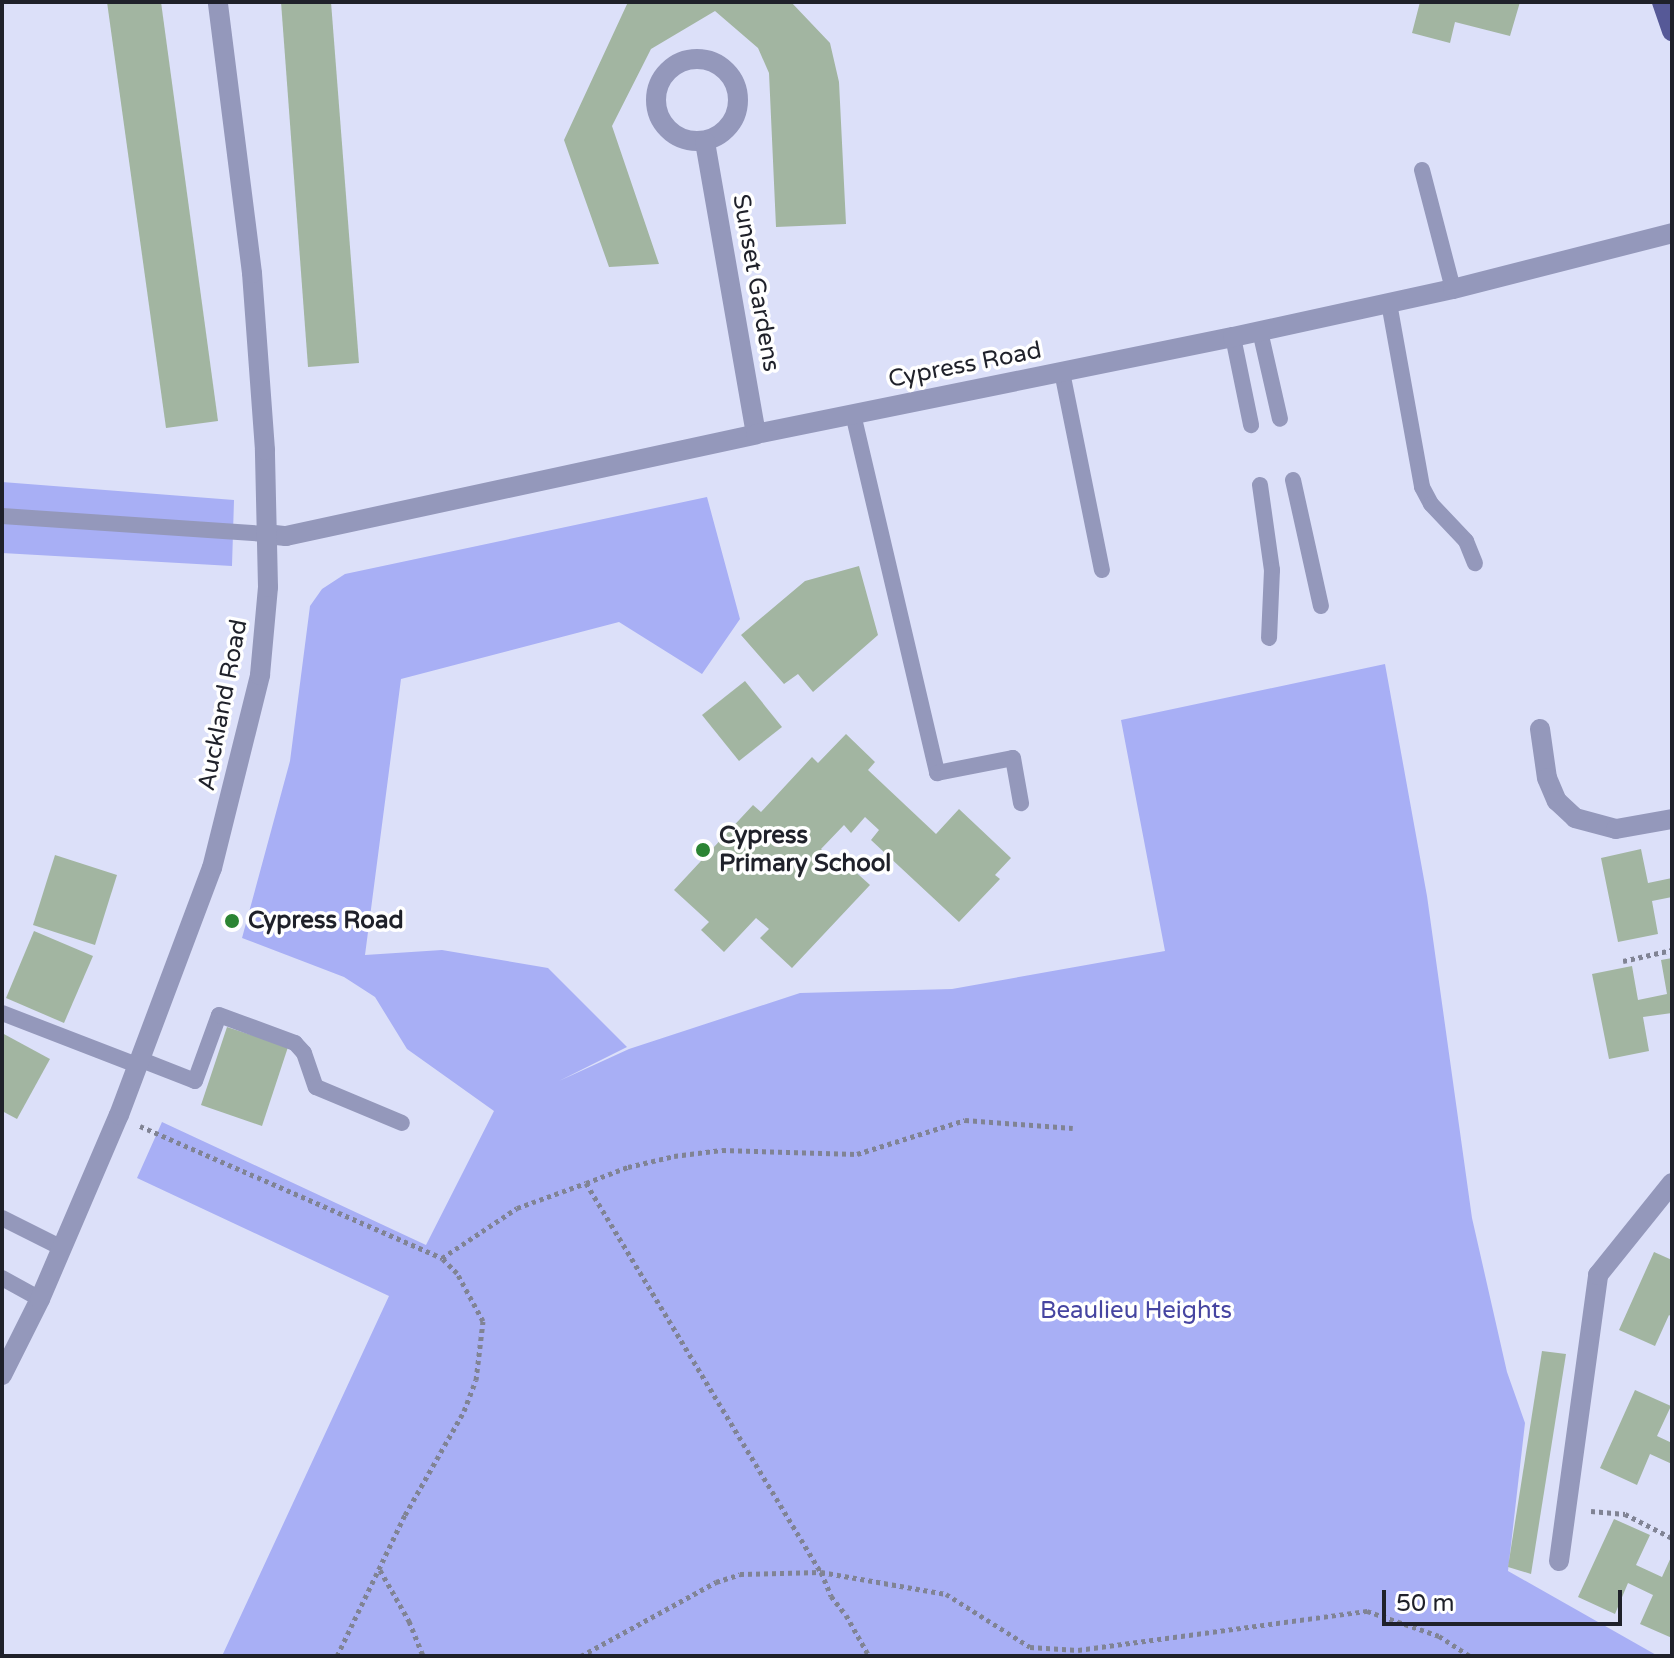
<!DOCTYPE html>
<html>
<head>
<meta charset="utf-8">
<style>
	body { margin:0 }
	#map { position:relative; width:1674px; height:1658px; overflow:hidden; background:#dce0f9; font-family:"Varela Round",sans-serif }
	div>[style] { position:absolute }
	.green>* { inset:0; background:#a8aff5 }
	.building>* { inset:0; background:#a2b5a1 }
	.path>* { height:5px; margin-top:-2.5px; transform-origin:0; background:repeating-linear-gradient(90deg,#808394 0 4px,transparent 0 8px) }
	.service>* { height:16px; margin:-8px; padding:0 8px; transform-origin:8px; border-radius:8px; background:#9498bb }
	.minor>* { height:20px; margin:-10px; padding:0 10px; transform-origin:10px; border-radius:10px; background:#9498bb }
	.minor>.ring { margin:-10px; padding:0; box-sizing:content-box; background:none; border:20px solid #9498bb; border-radius:50% }
	.primary>* { height:20px; margin:-10px; padding:0 10px; transform-origin:10px; border-radius:10px; background:#565997 }
	.dots>* { width:22px; height:22px; translate:-50% -50%; box-sizing:border-box; border:4px solid #fff; border-radius:50% }
	span { translate:-50% -50%; white-space:nowrap; text-align:center; line-height:1.15; -webkit-text-stroke:7px #fff; paint-order:stroke }
	.street-label { font-size:24px; color:#1f212a }
	.poi-label { font-size:24px; color:#1f212a; font-weight:700 }
	.left { translate:0 -50%; text-align:left }
	.park-label { font-size:24px; color:#4645a1 }
	.frame { position:absolute; inset:0; border:4px solid #1f212a; pointer-events:none }
	.scale { position:absolute; left:1382px; top:1590px; width:240px; height:36px; box-sizing:border-box; border:4px solid #1f212a; border-top:0; padding-left:10px; font-size:24px; line-height:28px; white-space:nowrap; color:#1f212a; -webkit-text-stroke:6px #fff; paint-order:stroke }
</style>
</head>
<body>
<div id="map">
	<div class="green">
		<i style="clip-path:polygon(2px 482px,234px 500px,232px 566px,2px 553px)"></i>
		<i style="clip-path:polygon(707px 497px,740px 619px,702px 674px,619px 622px,401px 679px,365px 955px,442px 950px,548px 968px,627px 1047px,559px 1081px,629px 1049px,800px 993px,952px 989px,1165px 951px,1121px 720px,1385px 664px,1427px 896px,1472px 1218px,1507px 1372px,1525px 1423px,1508px 1571px,1658px 1656px,222px 1656px,389px 1296px,137px 1178px,162px 1122px,426px 1245px,494px 1111px,407px 1049px,375px 997px,344px 977px,242px 938px,290px 761px,310px 606px,322px 589px,345px 574px)"></i>
	</div>
	<div class="building">
		<i style="clip-path:polygon(107px 2px,161px 2px,218px 421px,166px 428px)"></i>
		<i style="clip-path:polygon(281px 2px,331px 2px,359px 363px,308px 367px)"></i>
		<i style="clip-path:polygon(628px 2px,791px 2px,830px 43px,839px 82px,846px 224px,776px 227px,769px 73px,758px 48px,715px 11px,651px 49px,612px 126px,659px 264px,609px 267px,564px 140px)"></i>
		<i style="clip-path:polygon(1420px 2px,1520px 2px,1510px 36px,1455px 22px,1450px 43px,1412px 33px)"></i>
		<i style="clip-path:polygon(859px 566px,878px 635px,813px 692px,798px 674px,784px 684px,741px 635px,805px 581px)"></i>
		<i style="clip-path:polygon(745px 681px,782px 727px,739px 761px,702px 715px)"></i>
		<i style="clip-path:polygon(846px 734px,875px 762px,868px 770px,936px 834px,959px 809px,1011px 858px,995px 875px,1000px 879px,959px 922px,871px 840px,879px 830px,865px 817px,851px 833px,844px 825px,821px 849px,833px 861px,838px 856px,870px 885px,792px 968px,760px 938px,769px 929px,756px 918px,724px 952px,701px 930px,709px 922px,674px 890px,753px 805px,761px 812px,812px 757px,818px 763px)"></i>
		<i style="clip-path:polygon(1641px 849px,1648px 883px,1672px 878px,1672px 897px,1652px 901px,1658px 934px,1618px 942px,1601px 858px)"></i>
		<i style="clip-path:polygon(55px 855px,117px 875px,95px 945px,33px 925px)"></i>
		<i style="clip-path:polygon(34px 931px,93px 956px,64px 1023px,6px 998px)"></i>
		<i style="clip-path:polygon(1672px 958px,1672px 1013px,1643px 1017px,1649px 1051px,1609px 1059px,1592px 974px,1632px 966px,1638px 1000px,1667px 994px,1661px 960px)"></i>
		<i style="clip-path:polygon(227px 1027px,288px 1047px,262px 1126px,201px 1105px)"></i>
		<i style="clip-path:polygon(2px 1033px,50px 1059px,17px 1119px,2px 1111px)"></i>
		<i style="clip-path:polygon(1654px 1252px,1672px 1260px,1672px 1317px,1669px 1315px,1655px 1346px,1619px 1330px)"></i>
		<i style="clip-path:polygon(1542px 1351px,1566px 1354px,1531px 1574px,1508px 1567px)"></i>
		<i style="clip-path:polygon(1635px 1390px,1671px 1406px,1657px 1436px,1672px 1443px,1672px 1464px,1650px 1454px,1637px 1485px,1600px 1468px)"></i>
		<i style="clip-path:polygon(1614px 1519px,1650px 1535px,1636px 1565px,1662px 1577px,1672px 1555px,1672px 1638px,1640px 1624px,1653px 1595px,1628px 1583px,1615px 1614px,1578px 1597px)"></i>
	</div>
	<div class="path">
		<i style="left:1623px;top:961px;width:50px;rotate:-12.7deg"></i>
		<i style="left:140px;top:1126px;width:330px;rotate:23.6deg"></i>
		<i style="left:442px;top:1258px;width:90px;rotate:-33.7deg"></i>
		<i style="left:517px;top:1208px;width:73px;rotate:-19.9deg"></i>
		<i style="left:586px;top:1183px;width:454px;rotate:58.9deg"></i>
		<i style="left:821px;top:1572px;width:127px;rotate:10deg"></i>
		<i style="left:946px;top:1594px;width:99px;rotate:32.2deg"></i>
		<i style="left:1030px;top:1647px;width:48px;rotate:3.6deg"></i>
		<i style="left:1078px;top:1650px;width:292px;rotate:-7.7deg"></i>
		<i style="left:1367px;top:1611px;width:76px;rotate:19.1deg"></i>
		<i style="left:1439px;top:1636px;width:37px;rotate:33deg"></i>
		<i style="left:586px;top:1183px;width:45px;rotate:-20.9deg"></i>
		<i style="left:628px;top:1167px;width:47px;rotate:-13.4deg"></i>
		<i style="left:674px;top:1156px;width:48px;rotate:-7.1deg"></i>
		<i style="left:722px;top:1150px;width:135px;rotate:1.7deg"></i>
		<i style="left:857px;top:1154px;width:113px;rotate:-17.5deg"></i>
		<i style="left:965px;top:1120px;width:108px;rotate:4.2deg"></i>
		<i style="left:1591px;top:1511px;width:34px;rotate:5deg"></i>
		<i style="left:1625px;top:1514px;width:53px;rotate:27.1deg"></i>
		<i style="left:380px;top:1570px;width:59px;rotate:60.4deg"></i>
		<i style="left:409px;top:1621px;width:38px;rotate:68deg"></i>
		<i style="left:337px;top:1656px;width:157px;rotate:-64.3deg"></i>
		<i style="left:405px;top:1515px;width:120px;rotate:-60.4deg"></i>
		<i style="left:464px;top:1411px;width:33px;rotate:-69deg"></i>
		<i style="left:476px;top:1380px;width:59px;rotate:-83.2deg"></i>
		<i style="left:483px;top:1321px;width:55px;rotate:-118.4deg"></i>
		<i style="left:457px;top:1273px;width:21px;rotate:-135deg"></i>
		<i style="left:581px;top:1656px;width:154px;rotate:-28.7deg"></i>
		<i style="left:716px;top:1582px;width:25px;rotate:-18deg"></i>
		<i style="left:740px;top:1574px;width:81px;rotate:-1.4deg"></i>
		<i style="left:821px;top:1572px;width:26px;rotate:67deg"></i>
		<i style="left:831px;top:1596px;width:24px;rotate:52deg"></i>
		<i style="left:846px;top:1615px;width:47px;rotate:60.7deg"></i>
	</div>
	<div class="service">
		<i style="left:1422px;top:170px;width:123px;rotate:75.4deg"></i>
		<i style="left:1389px;top:303px;width:187px;rotate:79.8deg"></i>
		<i style="left:1422px;top:487px;width:19px;rotate:62deg"></i>
		<i style="left:1431px;top:504px;width:51px;rotate:46.6deg"></i>
		<i style="left:1466px;top:541px;width:24px;rotate:68deg"></i>
		<i style="left:1260px;top:331px;width:90px;rotate:77.2deg"></i>
		<i style="left:1233px;top:337px;width:90px;rotate:78.4deg"></i>
		<i style="left:1062px;top:372px;width:202px;rotate:78.6deg"></i>
		<i style="left:853px;top:414px;width:369px;rotate:76.8deg"></i>
		<i style="left:937px;top:773px;width:77px;rotate:-11.2deg"></i>
		<i style="left:1013px;top:758px;width:46px;rotate:79.9deg"></i>
		<i style="left:1293px;top:480px;width:129px;rotate:77.5deg"></i>
		<i style="left:1260px;top:485px;width:86px;rotate:82deg"></i>
		<i style="left:1272px;top:570px;width:68px;rotate:92.5deg"></i>
		<i style="left:2px;top:516px;width:265px;rotate:3.9deg"></i>
		<i style="left:2px;top:1013px;width:145px;rotate:21.1deg"></i>
		<i style="left:139px;top:1059px;width:60px;rotate:21.4deg"></i>
		<i style="left:195px;top:1081px;width:70px;rotate:-70deg"></i>
		<i style="left:219px;top:1015px;width:81px;rotate:20.2deg"></i>
		<i style="left:295px;top:1043px;width:13px;rotate:48deg"></i>
		<i style="left:304px;top:1053px;width:36px;rotate:71deg"></i>
		<i style="left:316px;top:1087px;width:93px;rotate:22.7deg"></i>
		<i style="left:2px;top:1218px;width:67px;rotate:26.6deg"></i>
		<i style="left:2px;top:1278px;width:43px;rotate:28.9deg"></i>
	</div>
	<div class="minor">
		<i class="ring" style="left:656px;top:59px;width:62px;height:62px"></i>
		<i style="left:705px;top:142px;width:296px;rotate:80.1deg"></i>
		<i style="left:266px;top:534px;width:20px;rotate:6deg"></i>
		<i style="left:286px;top:536px;width:481px;rotate:-12.2deg"></i>
		<i style="left:756px;top:434px;width:487px;rotate:-11.5deg"></i>
		<i style="left:1233px;top:337px;width:225px;rotate:-12.3deg"></i>
		<i style="left:1453px;top:289px;width:226px;rotate:-14.3deg"></i>
		<i style="left:1540px;top:729px;width:49px;rotate:81.9deg"></i>
		<i style="left:1547px;top:778px;width:25px;rotate:67deg"></i>
		<i style="left:1557px;top:801px;width:25px;rotate:43deg"></i>
		<i style="left:1575px;top:818px;width:42px;rotate:15deg"></i>
		<i style="left:1616px;top:829px;width:57px;rotate:-10.1deg"></i>
		<i style="left:2px;top:1375px;width:85px;rotate:-63.4deg"></i>
		<i style="left:40px;top:1299px;width:200px;rotate:-66.8deg"></i>
		<i style="left:119px;top:1115px;width:264px;rotate:-69.4deg"></i>
		<i style="left:212px;top:868px;width:199px;rotate:-76deg"></i>
		<i style="left:260px;top:675px;width:88px;rotate:-84.8deg"></i>
		<i style="left:268px;top:587px;width:137px;rotate:-91.3deg"></i>
		<i style="left:265px;top:450px;width:177px;rotate:-94.2deg"></i>
		<i style="left:252px;top:273px;width:273px;rotate:-97.2deg"></i>
		<i style="left:1559px;top:1561px;width:289px;rotate:-82.2deg"></i>
		<i style="left:1598px;top:1275px;width:118px;rotate:-51.2deg"></i>
	</div>
	<div class="primary">
		<i style="left:1662px;top:2px;width:31px;rotate:71deg"></i>
	</div>
	<div class="dots">
		<i style="left:703px;top:850px;background:#2b8433"></i>
		<i style="left:232px;top:921px;background:#2b8433"></i>
	</div>
	<div class="street-label">
		<span style="left:756px;top:283px;rotate:80deg">Sunset Gardens</span>
		<span style="left:965px;top:365px;rotate:-11deg">Cypress Road</span>
		<span style="left:223px;top:705px;rotate:-79deg">Auckland Road</span>
	</div>
	<div class="poi-label">
		<span class="left" style="left:719px;top:850px">Cypress<br>Primary School</span>
		<span class="left" style="left:248px;top:921px">Cypress Road</span>
	</div>
	<div class="park-label">
		<span style="left:1136px;top:1311px">Beaulieu Heights</span>
	</div>
	<div class="frame"></div>
	<div class="scale">50 m</div>
</div>
</body>
</html>
